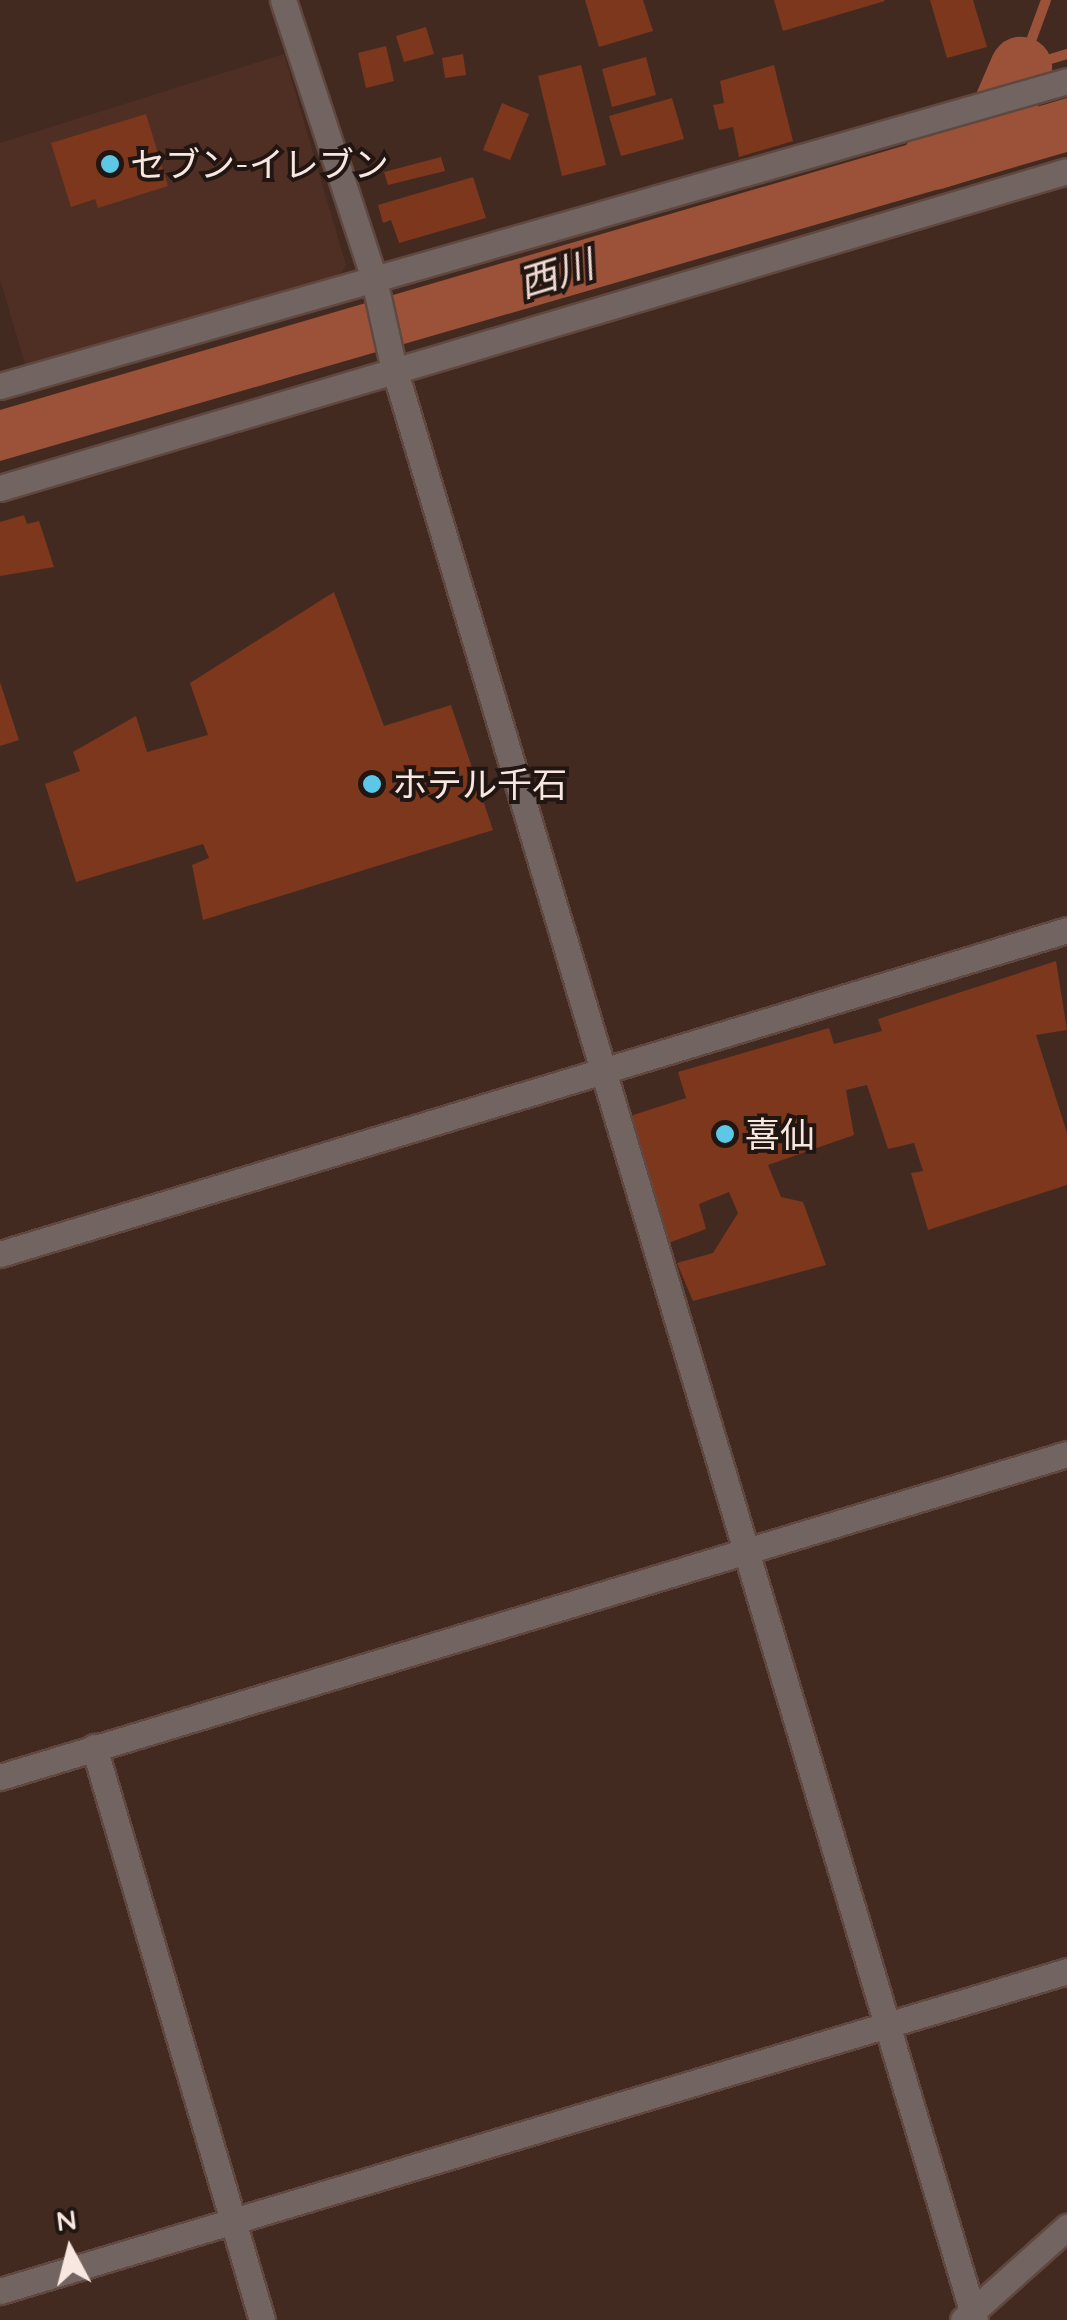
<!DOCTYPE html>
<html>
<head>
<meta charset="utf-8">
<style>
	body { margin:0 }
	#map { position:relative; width:1067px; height:2320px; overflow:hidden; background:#432a21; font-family:Quicksand,"Noto Sans JP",sans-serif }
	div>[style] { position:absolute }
	.built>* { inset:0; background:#4f2f23 }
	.water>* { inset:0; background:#9b5239 }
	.stream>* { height:10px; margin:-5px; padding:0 5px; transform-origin:5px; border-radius:5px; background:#9b5239 }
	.river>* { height:62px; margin:-31px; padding:0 31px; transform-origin:31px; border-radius:31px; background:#9b5239 }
	.building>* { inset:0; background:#7c371d }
	.roads { filter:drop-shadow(2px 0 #604840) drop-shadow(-2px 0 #604840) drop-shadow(0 2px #604840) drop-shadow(0 -2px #604840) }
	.minor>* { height:25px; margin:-12.5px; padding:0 12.5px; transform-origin:12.5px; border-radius:12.5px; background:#726460 }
	.dots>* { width:28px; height:28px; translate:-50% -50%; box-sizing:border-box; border:5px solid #221612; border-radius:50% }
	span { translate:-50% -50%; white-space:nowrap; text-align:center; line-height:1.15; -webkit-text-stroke:8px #221612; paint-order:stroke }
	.poi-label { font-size:35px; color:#f8e7e1 }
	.left { translate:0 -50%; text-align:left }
	.water-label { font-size:38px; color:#f0d9d2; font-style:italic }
	.north { position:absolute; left:20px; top:2200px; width:100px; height:100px; -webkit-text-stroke:8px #221612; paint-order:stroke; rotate:353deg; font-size:28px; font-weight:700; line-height:40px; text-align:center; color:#f8e7e1 }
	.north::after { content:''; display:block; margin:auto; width:35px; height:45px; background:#f8e7e1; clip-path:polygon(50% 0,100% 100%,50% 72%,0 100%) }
</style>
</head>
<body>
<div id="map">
	<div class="built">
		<i style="clip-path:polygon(284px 54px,346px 265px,338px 279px,27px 371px,0 279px,0 143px)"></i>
	</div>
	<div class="water">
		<i style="clip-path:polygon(1067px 98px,1067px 152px,0 461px,0 410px)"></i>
	</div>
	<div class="stream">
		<i style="left:1021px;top:68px;width:72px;rotate:-69.8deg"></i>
		<i style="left:1021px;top:68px;width:48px;rotate:-16.9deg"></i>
	</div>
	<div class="river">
		<i style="left:934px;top:159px;width:58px;rotate:-17.2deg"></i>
		<i style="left:989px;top:142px;width:81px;rotate:-66.6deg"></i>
	</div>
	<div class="building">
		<i style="clip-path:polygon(585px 0,643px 0,653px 31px,599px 47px)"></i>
		<i style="clip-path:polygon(774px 0,884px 0,885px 1px,783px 31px)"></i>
		<i style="clip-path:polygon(930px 0,973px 0,987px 47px,947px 58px)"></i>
		<i style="clip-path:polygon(426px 27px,434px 54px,404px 62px,396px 36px)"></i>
		<i style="clip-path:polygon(386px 46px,394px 81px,366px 88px,358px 53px)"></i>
		<i style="clip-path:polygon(463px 54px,466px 75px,445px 78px,442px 58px)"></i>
		<i style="clip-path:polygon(646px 57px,656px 95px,612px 107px,602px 69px)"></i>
		<i style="clip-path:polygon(581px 65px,606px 165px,562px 176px,538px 76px)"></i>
		<i style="clip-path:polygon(774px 65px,793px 141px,739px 157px,733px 127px,719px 130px,713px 105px,724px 103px,720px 81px)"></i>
		<i style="clip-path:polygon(672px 98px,684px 139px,621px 156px,609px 116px)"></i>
		<i style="clip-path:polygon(502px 103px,529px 114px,510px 160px,483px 150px)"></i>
		<i style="clip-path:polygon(146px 114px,168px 186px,98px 208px,95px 199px,71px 207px,51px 143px)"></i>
		<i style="clip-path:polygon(441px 157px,445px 171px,388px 185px,384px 172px)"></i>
		<i style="clip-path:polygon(473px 177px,486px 218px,399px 243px,391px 220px,383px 223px,378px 205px)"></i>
		<i style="clip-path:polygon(24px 515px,27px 524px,39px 521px,54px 567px,0 576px,0 522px)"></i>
		<i style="clip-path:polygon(334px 592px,384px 726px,451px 705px,493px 830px,203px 920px,192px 865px,209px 858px,203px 844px,76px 882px,45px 784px,80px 771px,73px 752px,136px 716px,147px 752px,208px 735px,190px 683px)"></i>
		<i style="clip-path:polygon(0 682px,19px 740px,0 746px)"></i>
		<i style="clip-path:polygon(1056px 961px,1067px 1030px,1036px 1035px,1067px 1133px,1067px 1185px,928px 1230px,911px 1173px,923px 1171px,914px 1143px,888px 1149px,867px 1085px,846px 1090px,854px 1135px,768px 1165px,781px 1197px,803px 1202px,826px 1265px,693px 1301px,677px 1263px,713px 1253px,738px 1213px,729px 1192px,699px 1204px,706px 1229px,666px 1244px,627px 1117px,686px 1098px,678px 1072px,829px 1028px,834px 1044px,882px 1031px,878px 1019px)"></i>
	</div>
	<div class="roads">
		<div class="minor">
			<i style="left:283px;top:0;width:289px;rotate:71.9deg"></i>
			<i style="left:373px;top:275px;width:88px;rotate:77.5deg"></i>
			<i style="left:392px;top:361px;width:2044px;rotate:73.43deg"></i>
			<i style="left:0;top:386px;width:1110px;rotate:-15.95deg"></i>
			<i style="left:0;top:488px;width:1113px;rotate:-16.55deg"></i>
			<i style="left:0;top:1254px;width:1115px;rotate:-16.89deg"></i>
			<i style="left:94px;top:1747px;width:597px;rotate:73.66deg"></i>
			<i style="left:0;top:1777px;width:1115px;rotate:-16.84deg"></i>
			<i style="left:0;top:2291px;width:1114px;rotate:-16.69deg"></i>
			<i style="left:963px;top:2320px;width:140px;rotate:-41.8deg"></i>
		</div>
	</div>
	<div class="dots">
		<i style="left:110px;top:164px;background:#5cc7e7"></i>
		<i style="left:372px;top:784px;background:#5cc7e7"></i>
		<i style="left:725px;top:1134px;background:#5cc7e7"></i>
	</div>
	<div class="poi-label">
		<span class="left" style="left:130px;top:164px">セブン-イレブン</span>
		<span class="left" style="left:392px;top:784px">ホテル千石</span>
		<span class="left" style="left:745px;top:1134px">喜仙</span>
	</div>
	<div class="water-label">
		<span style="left:556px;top:274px;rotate:-17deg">西川</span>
	</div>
	<div class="north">N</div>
</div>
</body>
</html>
